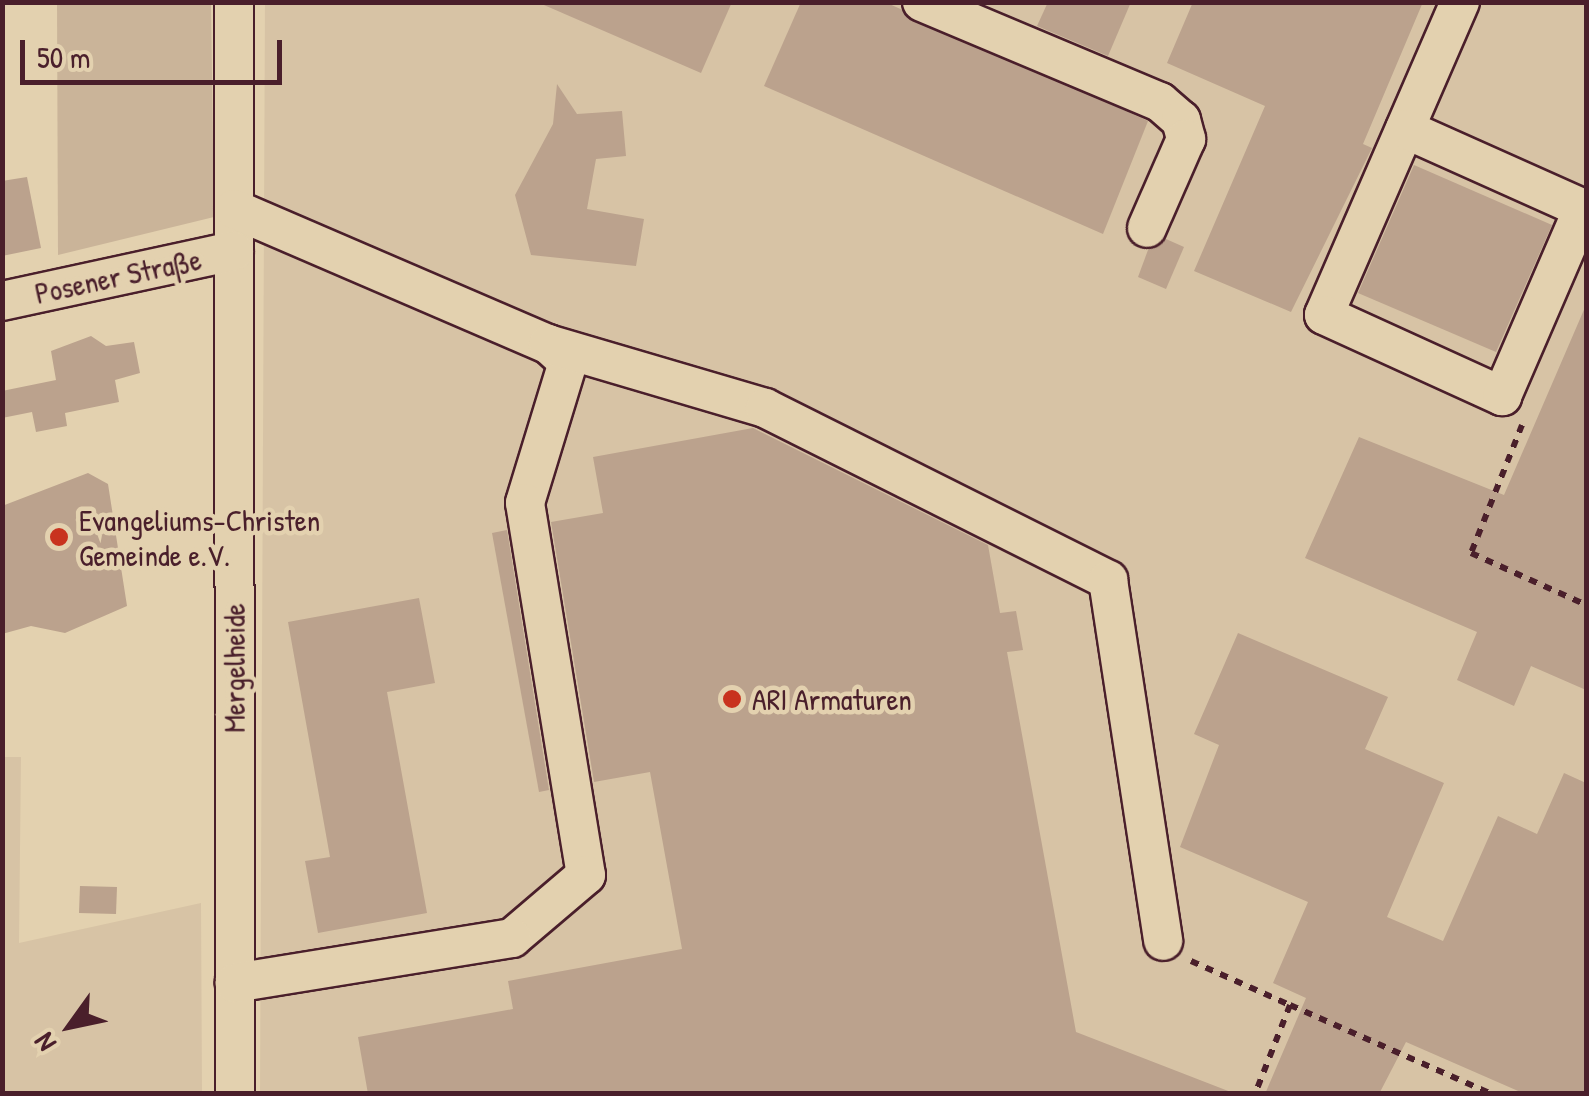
<!DOCTYPE html>
<html>
<head>
<meta charset="utf-8">
<style>
	body { margin:0 }
	#map { position:relative; width:1589px; height:1096px; overflow:hidden; background:#e3d1af; font-family:"Patrick Hand",sans-serif }
	div>[style] { position:absolute }
	.built>* { inset:0; background:#d7c3a5 }
	.green>* { inset:0; background:#cab499 }
	.building>* { inset:0; background:#bba28d }
	.path>* { height:6px; margin-top:-3px; transform-origin:0; background:repeating-linear-gradient(90deg,#4a1f2b 0 8px,transparent 0 16px) }
	.roads { filter:drop-shadow(2px 0 #4a1f2b) drop-shadow(-2px 0 #4a1f2b) drop-shadow(0 2px #4a1f2b) drop-shadow(0 -2px #4a1f2b) }
	.minor>* { height:38px; margin:-19px; padding:0 19px; transform-origin:19px; border-radius:19px; background:#e3d1af }
	.dots>* { width:28px; height:28px; translate:-50% -50%; box-sizing:border-box; border:5px solid #e3d1af; border-radius:50% }
	span { translate:-50% -50%; white-space:nowrap; text-align:center; line-height:1.15; -webkit-text-stroke:9px #e3d1af; paint-order:stroke }
	.street-label { font-size:30px; color:#4a1f2b }
	.poi-label { font-size:30px; color:#4a1f2b }
	.left { translate:0 -50%; text-align:left }
	.frame { position:absolute; inset:0; border:5px solid #4a1f2b; pointer-events:none }
	.north { position:absolute; left:20px; top:976px; width:100px; height:100px; -webkit-text-stroke:8px #e3d1af; paint-order:stroke; rotate:237deg; font-size:28px; font-weight:700; line-height:40px; text-align:center; color:#4a1f2b }
	.north::after { content:''; display:block; margin:auto; width:35px; height:45px; background:#4a1f2b; clip-path:polygon(50% 0,100% 100%,50% 72%,0 100%) }
	.scale { position:absolute; left:20px; top:40px; width:262px; height:45px; box-sizing:border-box; border:5px solid #4a1f2b; border-top:0; padding-left:12px; font-size:30px; line-height:35px; white-space:nowrap; color:#4a1f2b; -webkit-text-stroke:8px #e3d1af; paint-order:stroke }
</style>
</head>
<body>
<div id="map">
	<div class="built">
		<i style="clip-path:polygon(265px 3px,1586px 3px,1586px 1093px,260px 1094px)"></i>
		<i style="clip-path:polygon(3px 757px,21px 757px,19px 943px,201px 903px,202px 1093px,3px 1093px)"></i>
	</div>
	<div class="green">
		<i style="clip-path:polygon(57px 3px,211px 3px,214px 217px,58px 255px)"></i>
	</div>
	<div class="building">
		<i style="clip-path:polygon(537px 2px,732px 2px,701px 73px)"></i>
		<i style="clip-path:polygon(801px 2px,885px 2px,1148px 121px,1103px 234px,764px 86px)"></i>
		<i style="clip-path:polygon(1048px 2px,1131px 2px,1108px 56px,1037px 26px)"></i>
		<i style="clip-path:polygon(1193px 2px,1423px 2px,1363px 144px,1372px 148px,1291px 312px,1194px 271px,1265px 106px,1167px 63px)"></i>
		<i style="clip-path:polygon(557px 84px,577px 114px,622px 111px,626px 156px,596px 159px,587px 209px,644px 219px,636px 266px,531px 255px,515px 195px,553px 124px)"></i>
		<i style="clip-path:polygon(1414px 165px,1552px 225px,1496px 352px,1358px 293px)"></i>
		<i style="clip-path:polygon(27px 177px,41px 248px,2px 256px,2px 181px)"></i>
		<i style="clip-path:polygon(1166px 239px,1184px 247px,1166px 289px,1138px 277px,1148px 250px)"></i>
		<i style="clip-path:polygon(1586px 305px,1586px 690px,1531px 666px,1514px 706px,1457px 680px,1477px 632px,1305px 558px,1359px 437px,1504px 495px)"></i>
		<i style="clip-path:polygon(91px 336px,106px 346px,134px 342px,140px 373px,115px 380px,119px 402px,65px 413px,67px 426px,36px 432px,32px 412px,2px 418px,2px 391px,56px 380px,51px 351px)"></i>
		<i style="clip-path:polygon(753px 428px,988px 545px,1000px 613px,1016px 611px,1023px 650px,1007px 652px,1076px 1032px,1236px 1094px,368px 1094px,358px 1037px,513px 1009px,508px 981px,682px 949px,650px 772px,594px 782px,551px 522px,603px 513px,593px 457px)"></i>
		<i style="clip-path:polygon(88px 473px,108px 484px,127px 606px,65px 633px,31px 626px,2px 634px,2px 506px)"></i>
		<i style="clip-path:polygon(507px 530px,549px 790px,539px 792px,492px 533px)"></i>
		<i style="clip-path:polygon(419px 598px,435px 683px,387px 692px,427px 913px,318px 933px,305px 861px,330px 857px,288px 622px)"></i>
		<i style="clip-path:polygon(1238px 633px,1388px 697px,1365px 749px,1444px 783px,1387px 917px,1443px 941px,1498px 816px,1537px 834px,1564px 773px,1586px 783px,1586px 1094px,1525px 1094px,1406px 1042px,1379px 1094px,1265px 1094px,1306px 998px,1273px 983px,1308px 902px,1180px 847px,1219px 745px,1194px 734px)"></i>
		<i style="clip-path:polygon(80px 886px,117px 887px,116px 914px,79px 913px)"></i>
	</div>
	<div class="path">
		<i style="left:1522px;top:425px;width:138px;rotate:111.7deg"></i>
		<i style="left:1471px;top:553px;width:126px;rotate:24.3deg"></i>
		<i style="left:1191px;top:961px;width:108px;rotate:24deg"></i>
		<i style="left:1290px;top:1005px;width:96px;rotate:111.5deg"></i>
		<i style="left:1290px;top:1005px;width:221px;rotate:23.8deg"></i>
	</div>
	<div class="roads">
		<div class="minor">
			<i style="left:234px;top:2px;width:1092px;rotate:89.95deg"></i>
			<i style="left:922px;top:2px;width:258px;rotate:22.8deg"></i>
			<i style="left:1160px;top:102px;width:28px;rotate:41deg"></i>
			<i style="left:1181px;top:120px;width:20px;rotate:75deg"></i>
			<i style="left:1186px;top:139px;width:97px;rotate:113.7deg"></i>
			<i style="left:1460px;top:2px;width:341px;rotate:113.5deg"></i>
			<i style="left:1324px;top:315px;width:196px;rotate:24.5deg"></i>
			<i style="left:1502px;top:396px;width:204px;rotate:-66.6deg"></i>
			<i style="left:1405px;top:129px;width:198px;rotate:24.1deg"></i>
			<i style="left:234px;top:209px;width:342px;rotate:23.3deg"></i>
			<i style="left:548px;top:344px;width:27px;rotate:42deg"></i>
			<i style="left:568px;top:362px;width:147px;rotate:107deg"></i>
			<i style="left:525px;top:503px;width:377px;rotate:80.7deg"></i>
			<i style="left:586px;top:875px;width:97px;rotate:139.6deg"></i>
			<i style="left:512px;top:938px;width:281px;rotate:170.8deg"></i>
			<i style="left:2px;top:301px;width:237px;rotate:-12.2deg"></i>
			<i style="left:548px;top:344px;width:226px;rotate:16.4deg"></i>
			<i style="left:765px;top:408px;width:384px;rotate:26.6deg"></i>
			<i style="left:1108px;top:580px;width:365px;rotate:81.3deg"></i>
		</div>
	</div>
	<div class="dots">
		<i style="left:59px;top:537px;background:#c8321e"></i>
		<i style="left:732px;top:699px;background:#c8321e"></i>
	</div>
	<div class="street-label">
		<span style="left:118px;top:276px;rotate:-12deg">Posener Straße</span>
		<span style="left:234px;top:668px;rotate:-90deg">Mergelheide</span>
	</div>
	<div class="poi-label">
		<span class="left" style="left:79px;top:537px">Evangeliums-Christen<br>Gemeinde e.V.</span>
		<span class="left" style="left:752px;top:699px">ARI Armaturen</span>
	</div>
	<div class="frame"></div>
	<div class="north">N</div>
	<div class="scale">50 m</div>
</div>
</body>
</html>
